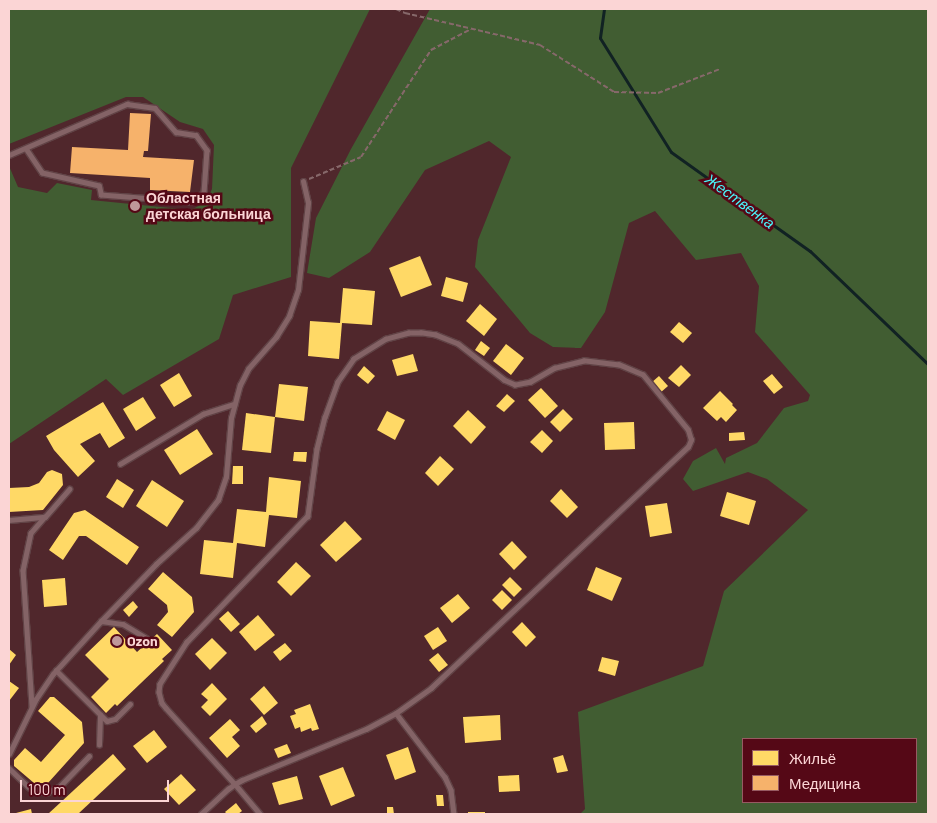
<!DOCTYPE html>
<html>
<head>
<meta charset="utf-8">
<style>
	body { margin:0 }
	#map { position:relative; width:937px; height:823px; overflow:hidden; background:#50272c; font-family:Barlow,sans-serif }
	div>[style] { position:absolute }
	.green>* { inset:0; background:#415d32 }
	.homes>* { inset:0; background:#ffd966 }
	.health>* { inset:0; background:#f6b26b }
	.stream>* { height:3px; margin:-1.5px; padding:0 1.5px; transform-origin:1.5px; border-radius:1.5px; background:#112223 }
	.path>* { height:2px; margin-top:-1px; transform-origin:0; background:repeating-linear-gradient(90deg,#86686a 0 5px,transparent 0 7.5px) }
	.roads { filter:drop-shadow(1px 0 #614346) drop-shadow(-1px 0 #614346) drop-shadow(0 1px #614346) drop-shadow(0 -1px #614346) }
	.lane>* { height:4.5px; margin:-2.25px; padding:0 2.25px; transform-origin:2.25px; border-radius:2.25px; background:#846366 }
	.dots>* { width:14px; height:14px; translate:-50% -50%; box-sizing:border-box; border:2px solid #550816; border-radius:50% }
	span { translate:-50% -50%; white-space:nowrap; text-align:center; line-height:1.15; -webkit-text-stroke:5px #550816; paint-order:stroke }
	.poi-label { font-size:14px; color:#fbd5d5; font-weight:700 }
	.left { translate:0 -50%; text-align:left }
	.water-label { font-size:15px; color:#49f7fd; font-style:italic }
	.frame { position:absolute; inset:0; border:10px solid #fbd5d5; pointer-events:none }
	.legend { position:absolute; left:742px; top:738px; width:175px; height:65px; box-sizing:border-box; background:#550816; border:1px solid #975a62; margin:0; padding:6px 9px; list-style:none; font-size:15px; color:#fbd5d5 }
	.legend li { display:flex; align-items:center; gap:10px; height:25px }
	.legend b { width:25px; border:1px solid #975a62 }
	.scale { position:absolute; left:20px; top:780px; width:149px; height:22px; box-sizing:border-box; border:2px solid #fbd5d5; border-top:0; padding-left:6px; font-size:15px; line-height:18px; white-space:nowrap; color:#fbd5d5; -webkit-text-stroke:4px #550816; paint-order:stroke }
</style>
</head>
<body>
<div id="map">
	<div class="green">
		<i style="clip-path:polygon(evenodd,9px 9px,370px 9px,291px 168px,291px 277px,233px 295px,219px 339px,123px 395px,106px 379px,9px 444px,9px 9px,126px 97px,143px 97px,180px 122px,203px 129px,214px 145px,212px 189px,206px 202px,191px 210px,91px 200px,92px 190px,57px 183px,47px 193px,18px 187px,9px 166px,9px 144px,126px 97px)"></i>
		<i style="clip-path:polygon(evenodd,430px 9px,928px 9px,928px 814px,580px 814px,585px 809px,578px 712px,703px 666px,724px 591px,808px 510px,767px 479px,748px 472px,693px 491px,683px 479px,693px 461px,716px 448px,725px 464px,726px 458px,757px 443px,784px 408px,808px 401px,810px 395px,755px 332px,759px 286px,741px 253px,696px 260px,655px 211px,629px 223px,605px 312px,581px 348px,553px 347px,530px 333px,475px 267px,478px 240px,511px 157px,489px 141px,425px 170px,370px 252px,329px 278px,307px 273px,316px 218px,351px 149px,430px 9px,743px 739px,916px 739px,916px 802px,743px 802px,743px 739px)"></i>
	</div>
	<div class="homes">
		<i style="clip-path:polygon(420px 256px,432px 285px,401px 297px,389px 268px)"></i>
		<i style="clip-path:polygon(446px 277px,468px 283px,463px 302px,441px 296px)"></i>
		<i style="clip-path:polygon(343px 288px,375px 291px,372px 325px,342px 323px,339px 359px,308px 356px,310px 321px,340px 323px)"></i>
		<i style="clip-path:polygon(480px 304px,497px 319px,484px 336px,466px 321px)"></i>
		<i style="clip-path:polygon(679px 322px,692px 333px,683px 343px,670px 332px)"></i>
		<i style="clip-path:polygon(481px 341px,490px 348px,484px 356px,475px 350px)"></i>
		<i style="clip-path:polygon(506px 344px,524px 358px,511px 375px,493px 361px)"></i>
		<i style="clip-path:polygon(413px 354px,418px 371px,397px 376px,392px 360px)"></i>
		<i style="clip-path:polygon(681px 365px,691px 375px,679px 387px,668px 378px)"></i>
		<i style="clip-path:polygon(364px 366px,375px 376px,368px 384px,357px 375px)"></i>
		<i style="clip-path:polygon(179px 373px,192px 396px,174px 407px,160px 385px)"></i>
		<i style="clip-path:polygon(772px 374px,783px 387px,774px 394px,763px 381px)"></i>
		<i style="clip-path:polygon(659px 376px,668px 386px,660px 393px,651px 383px)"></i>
		<i style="clip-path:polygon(279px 384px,308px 387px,304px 421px,275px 417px)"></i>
		<i style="clip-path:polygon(541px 388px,558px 406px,545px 418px,528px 400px)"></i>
		<i style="clip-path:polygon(720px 391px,733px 404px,732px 405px,737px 410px,726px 422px,721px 417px,717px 421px,703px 408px)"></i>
		<i style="clip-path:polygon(507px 394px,515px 401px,504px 412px,496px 406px)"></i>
		<i style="clip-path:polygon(143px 397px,156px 418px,136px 431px,123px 409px)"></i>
		<i style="clip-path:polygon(103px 402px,125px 438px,109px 448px,100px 433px,80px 444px,95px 461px,78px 477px,54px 450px,46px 436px)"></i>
		<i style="clip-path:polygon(563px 409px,573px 419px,560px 432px,550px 422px)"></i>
		<i style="clip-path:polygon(468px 410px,486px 427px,471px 444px,453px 426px)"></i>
		<i style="clip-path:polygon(387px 411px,405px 420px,395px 440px,377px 430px)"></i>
		<i style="clip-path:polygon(246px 413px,275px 417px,271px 453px,242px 450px)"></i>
		<i style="clip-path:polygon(634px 422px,635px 449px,605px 450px,604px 423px)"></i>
		<i style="clip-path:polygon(197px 429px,213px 454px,180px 475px,164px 450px)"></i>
		<i style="clip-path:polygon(542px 430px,553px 441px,542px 453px,530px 442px)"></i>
		<i style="clip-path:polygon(744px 432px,745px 440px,729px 441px,729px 433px)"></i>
		<i style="clip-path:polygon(294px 452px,307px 452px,306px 462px,293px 461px)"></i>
		<i style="clip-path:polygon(440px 456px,454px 469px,438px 486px,425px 473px)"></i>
		<i style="clip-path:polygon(233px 466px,243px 466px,243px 484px,232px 484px)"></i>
		<i style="clip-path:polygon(52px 470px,62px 474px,63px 485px,43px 510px,9px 512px,9px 488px,29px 487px,39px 483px,47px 472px)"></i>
		<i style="clip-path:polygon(269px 477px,301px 481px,297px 518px,269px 515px,265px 547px,237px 543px,233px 578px,200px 574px,204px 540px,233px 543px,237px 509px,266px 512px)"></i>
		<i style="clip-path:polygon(117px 479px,134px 490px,123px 508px,106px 497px)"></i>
		<i style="clip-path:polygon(152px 480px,184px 501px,167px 527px,136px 506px)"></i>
		<i style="clip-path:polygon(561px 489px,578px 507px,567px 518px,550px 501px)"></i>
		<i style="clip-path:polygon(727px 492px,756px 501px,749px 525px,720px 516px)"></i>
		<i style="clip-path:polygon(667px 503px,672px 533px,650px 537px,645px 506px)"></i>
		<i style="clip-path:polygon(85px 510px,139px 547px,127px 565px,86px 536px,79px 536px,63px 560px,49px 550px,74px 513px)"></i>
		<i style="clip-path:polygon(345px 521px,362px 539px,336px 562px,320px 545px)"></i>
		<i style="clip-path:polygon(512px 541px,527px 557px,514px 570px,499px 554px)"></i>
		<i style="clip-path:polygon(296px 562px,311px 576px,291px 596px,277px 582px)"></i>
		<i style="clip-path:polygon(596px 567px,622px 578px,612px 601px,587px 590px)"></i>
		<i style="clip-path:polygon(163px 572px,192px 597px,194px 612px,172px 637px,157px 625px,168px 612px,167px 605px,148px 589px)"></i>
		<i style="clip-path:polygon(510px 577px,522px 589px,514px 597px,502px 585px)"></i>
		<i style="clip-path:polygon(65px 578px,67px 605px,44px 607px,42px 580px)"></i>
		<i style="clip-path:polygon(502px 590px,512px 600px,502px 610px,492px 600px)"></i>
		<i style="clip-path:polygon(458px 594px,470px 608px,452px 623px,440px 608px)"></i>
		<i style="clip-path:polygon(133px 601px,138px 607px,129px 617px,123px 610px)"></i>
		<i style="clip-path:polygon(228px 611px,240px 624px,231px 632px,219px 619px)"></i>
		<i style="clip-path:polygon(258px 615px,275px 635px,255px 651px,239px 632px)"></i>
		<i style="clip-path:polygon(522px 622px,536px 637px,526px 647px,512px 632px)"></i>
		<i style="clip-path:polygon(114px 627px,137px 652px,157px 634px,172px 650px,162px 659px,164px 661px,117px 706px,115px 704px,106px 713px,91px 697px,109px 679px,85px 655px)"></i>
		<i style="clip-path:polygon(438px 627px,447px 641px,433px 650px,424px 636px)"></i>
		<i style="clip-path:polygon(212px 638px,227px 653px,210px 670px,195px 654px)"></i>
		<i style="clip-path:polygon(285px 643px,292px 651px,280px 661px,273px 652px)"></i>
		<i style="clip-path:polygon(9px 649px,16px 655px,9px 665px)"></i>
		<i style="clip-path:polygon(438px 653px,448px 665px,439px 672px,429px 660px)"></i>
		<i style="clip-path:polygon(602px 657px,619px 661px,615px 676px,598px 671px)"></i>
		<i style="clip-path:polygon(9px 681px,19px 688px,9px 701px)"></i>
		<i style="clip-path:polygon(212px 683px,227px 699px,210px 716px,201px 707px,208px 700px,201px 694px)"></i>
		<i style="clip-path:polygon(264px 686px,278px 703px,264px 715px,250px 699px)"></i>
		<i style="clip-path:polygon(50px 697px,54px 697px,82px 722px,84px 743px,48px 783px,34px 783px,14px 766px,14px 760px,25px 748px,41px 762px,65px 735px,38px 711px)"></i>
		<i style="clip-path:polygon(310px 704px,319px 729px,312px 731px,311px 728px,301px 732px,300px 727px,295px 729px,290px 716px,296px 714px,294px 710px)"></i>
		<i style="clip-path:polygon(500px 715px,501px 740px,465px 743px,463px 717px)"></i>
		<i style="clip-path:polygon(262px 716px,267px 724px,256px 733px,250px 726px)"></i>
		<i style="clip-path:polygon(230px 719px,240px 730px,232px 737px,240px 746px,227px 758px,209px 738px)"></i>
		<i style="clip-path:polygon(154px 730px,167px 747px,147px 763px,133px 746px)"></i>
		<i style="clip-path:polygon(287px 744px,291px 753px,278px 758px,274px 749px)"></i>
		<i style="clip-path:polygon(408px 747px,416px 772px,395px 780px,386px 755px)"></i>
		<i style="clip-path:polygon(113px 754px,126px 769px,78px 814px,48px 814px)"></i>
		<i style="clip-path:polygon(563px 755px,568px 771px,557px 773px,553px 758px)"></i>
		<i style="clip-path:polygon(343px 767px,355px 796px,331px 806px,319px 776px)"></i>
		<i style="clip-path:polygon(181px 774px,196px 790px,179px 805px,164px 789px)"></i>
		<i style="clip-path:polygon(519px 775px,520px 791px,499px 792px,498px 776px)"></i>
		<i style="clip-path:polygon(297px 776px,303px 799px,279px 805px,272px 783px)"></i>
		<i style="clip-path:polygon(436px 795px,443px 795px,444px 806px,437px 806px)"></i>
		<i style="clip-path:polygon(236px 803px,242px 811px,238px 814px,227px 814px,225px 812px)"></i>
		<i style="clip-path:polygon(387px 807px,393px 807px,394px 814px,387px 814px)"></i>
		<i style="clip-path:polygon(31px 809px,32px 814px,16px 814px,16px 813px)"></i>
		<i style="clip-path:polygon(468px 812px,485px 812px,485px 814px,468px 814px)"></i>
	</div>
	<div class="health">
		<i style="clip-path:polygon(130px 113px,151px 114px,148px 151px,144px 151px,143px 157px,194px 160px,190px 192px,150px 190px,150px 178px,70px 173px,72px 147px,128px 150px)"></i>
	</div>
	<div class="stream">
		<i style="left:604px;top:9px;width:29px;rotate:98deg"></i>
		<i style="left:600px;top:38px;width:134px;rotate:58.1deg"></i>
		<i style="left:671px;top:152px;width:171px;rotate:35.5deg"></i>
		<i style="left:810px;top:251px;width:163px;rotate:43.8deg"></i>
	</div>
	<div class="path">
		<i style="left:396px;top:9px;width:10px;rotate:24deg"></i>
		<i style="left:405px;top:13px;width:139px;rotate:13.3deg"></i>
		<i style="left:540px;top:45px;width:88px;rotate:32.4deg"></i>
		<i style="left:614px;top:92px;width:44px;rotate:1.3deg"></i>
		<i style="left:658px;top:93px;width:66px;rotate:-21.2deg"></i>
		<i style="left:309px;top:179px;width:56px;rotate:-22.9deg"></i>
		<i style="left:361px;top:157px;width:128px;rotate:-56.8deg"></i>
		<i style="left:431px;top:50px;width:45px;rotate:-27.7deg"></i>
	</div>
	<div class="roads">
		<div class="lane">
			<i style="left:9px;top:155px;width:129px;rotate:-23.4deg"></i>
			<i style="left:127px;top:104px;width:28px;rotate:8deg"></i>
			<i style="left:155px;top:108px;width:32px;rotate:49deg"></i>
			<i style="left:176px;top:132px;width:20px;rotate:9deg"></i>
			<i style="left:196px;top:135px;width:19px;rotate:54deg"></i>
			<i style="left:207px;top:150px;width:43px;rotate:94deg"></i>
			<i style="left:204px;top:193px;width:16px;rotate:145deg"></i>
			<i style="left:191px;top:202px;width:90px;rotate:-175.6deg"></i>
			<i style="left:101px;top:195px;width:9px;rotate:-103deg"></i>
			<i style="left:99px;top:186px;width:58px;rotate:-167.2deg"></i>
			<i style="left:42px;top:173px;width:29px;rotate:-124deg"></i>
			<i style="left:120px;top:464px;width:97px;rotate:-31.1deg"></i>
			<i style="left:203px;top:414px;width:33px;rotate:-18deg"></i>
			<i style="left:45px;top:517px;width:37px;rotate:-49deg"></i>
			<i style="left:9px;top:520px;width:36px;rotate:-5deg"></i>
			<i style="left:45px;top:517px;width:21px;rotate:131deg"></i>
			<i style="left:31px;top:533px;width:38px;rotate:102deg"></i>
			<i style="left:23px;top:570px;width:137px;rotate:86.2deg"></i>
			<i style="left:101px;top:621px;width:79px;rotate:-46deg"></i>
			<i style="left:156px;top:564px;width:54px;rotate:-42deg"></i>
			<i style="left:196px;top:528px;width:36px;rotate:-52deg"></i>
			<i style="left:218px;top:500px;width:24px;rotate:-71deg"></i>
			<i style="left:226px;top:477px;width:59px;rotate:-85.2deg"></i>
			<i style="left:231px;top:418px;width:34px;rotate:-75deg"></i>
			<i style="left:240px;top:385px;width:18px;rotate:-63deg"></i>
			<i style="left:248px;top:369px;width:43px;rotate:-48.8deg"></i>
			<i style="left:276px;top:337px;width:25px;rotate:-58deg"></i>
			<i style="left:289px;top:316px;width:28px;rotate:-71deg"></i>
			<i style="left:298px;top:290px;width:88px;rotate:-83.4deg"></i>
			<i style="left:308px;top:203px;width:22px;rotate:-103deg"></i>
			<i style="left:56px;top:670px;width:72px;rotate:45deg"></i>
			<i style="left:107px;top:721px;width:8px;rotate:-14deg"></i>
			<i style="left:115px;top:719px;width:21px;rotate:-45deg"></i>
			<i style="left:396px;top:713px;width:81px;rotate:52.6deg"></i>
			<i style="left:445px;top:777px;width:14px;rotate:65deg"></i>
			<i style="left:451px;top:790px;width:24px;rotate:83deg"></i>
			<i style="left:99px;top:745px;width:30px;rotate:-88deg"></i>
			<i style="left:9px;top:754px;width:61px;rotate:-63.9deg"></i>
			<i style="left:36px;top:699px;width:30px;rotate:-56deg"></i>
			<i style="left:53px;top:674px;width:72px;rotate:-47.8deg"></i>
			<i style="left:101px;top:621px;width:22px;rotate:8deg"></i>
			<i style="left:123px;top:624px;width:27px;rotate:31deg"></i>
			<i style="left:9px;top:768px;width:28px;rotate:44deg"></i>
			<i style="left:29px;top:787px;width:18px;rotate:19deg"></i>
			<i style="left:46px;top:793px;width:14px;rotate:-25deg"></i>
			<i style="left:59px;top:787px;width:43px;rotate:-45.9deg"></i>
			<i style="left:201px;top:814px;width:37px;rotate:-43deg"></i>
			<i style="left:228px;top:789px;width:9px;rotate:-36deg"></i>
			<i style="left:235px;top:784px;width:8px;rotate:-30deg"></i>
			<i style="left:242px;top:780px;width:134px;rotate:-22.4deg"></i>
			<i style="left:366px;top:729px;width:34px;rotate:-28deg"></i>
			<i style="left:396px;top:713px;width:43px;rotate:-35.5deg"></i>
			<i style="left:431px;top:688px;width:352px;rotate:-43.2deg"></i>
			<i style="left:688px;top:447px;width:8px;rotate:-67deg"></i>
			<i style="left:691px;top:440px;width:10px;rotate:-107deg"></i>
			<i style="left:688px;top:430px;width:71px;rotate:-129.3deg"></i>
			<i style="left:643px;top:375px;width:26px;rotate:-157deg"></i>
			<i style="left:619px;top:365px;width:35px;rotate:-173deg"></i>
			<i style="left:584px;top:361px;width:30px;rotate:166deg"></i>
			<i style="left:555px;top:368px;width:28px;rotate:150deg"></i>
			<i style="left:531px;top:382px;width:16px;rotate:169deg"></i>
			<i style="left:515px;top:385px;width:12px;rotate:-156deg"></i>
			<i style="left:504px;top:380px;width:58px;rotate:-142deg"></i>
			<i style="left:458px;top:344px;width:24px;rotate:-158deg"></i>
			<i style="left:436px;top:335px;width:15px;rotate:-172deg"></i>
			<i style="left:421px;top:333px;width:12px;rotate:180deg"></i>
			<i style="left:409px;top:333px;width:24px;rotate:165deg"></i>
			<i style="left:386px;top:339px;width:38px;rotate:148deg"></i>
			<i style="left:354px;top:359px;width:28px;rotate:125deg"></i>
			<i style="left:338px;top:382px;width:37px;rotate:110deg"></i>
			<i style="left:325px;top:417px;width:33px;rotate:104deg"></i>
			<i style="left:317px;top:449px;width:68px;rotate:97.7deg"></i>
			<i style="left:308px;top:516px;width:175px;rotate:133.8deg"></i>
			<i style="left:187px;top:642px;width:50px;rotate:122.7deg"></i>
			<i style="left:160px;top:684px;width:8px;rotate:97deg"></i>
			<i style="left:159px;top:692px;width:11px;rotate:75deg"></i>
			<i style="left:162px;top:703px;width:6px;rotate:51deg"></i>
			<i style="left:166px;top:708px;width:103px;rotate:47.8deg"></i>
			<i style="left:235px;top:784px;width:39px;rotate:50deg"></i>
		</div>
	</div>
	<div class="dots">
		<i style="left:135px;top:206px;background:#bf989a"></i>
		<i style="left:117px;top:641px;background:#bf989a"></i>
	</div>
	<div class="poi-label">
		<span class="left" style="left:146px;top:206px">Областная<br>детская больница</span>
		<span class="left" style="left:127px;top:641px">Ozon</span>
	</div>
	<div class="water-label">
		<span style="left:740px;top:201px;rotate:36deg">Жественка</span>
	</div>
	<div class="frame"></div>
	<ul class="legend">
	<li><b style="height:14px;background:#ffd966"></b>Жильё</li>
	<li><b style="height:14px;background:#f6b26b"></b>Медицина</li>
	</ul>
	<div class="scale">100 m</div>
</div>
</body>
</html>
